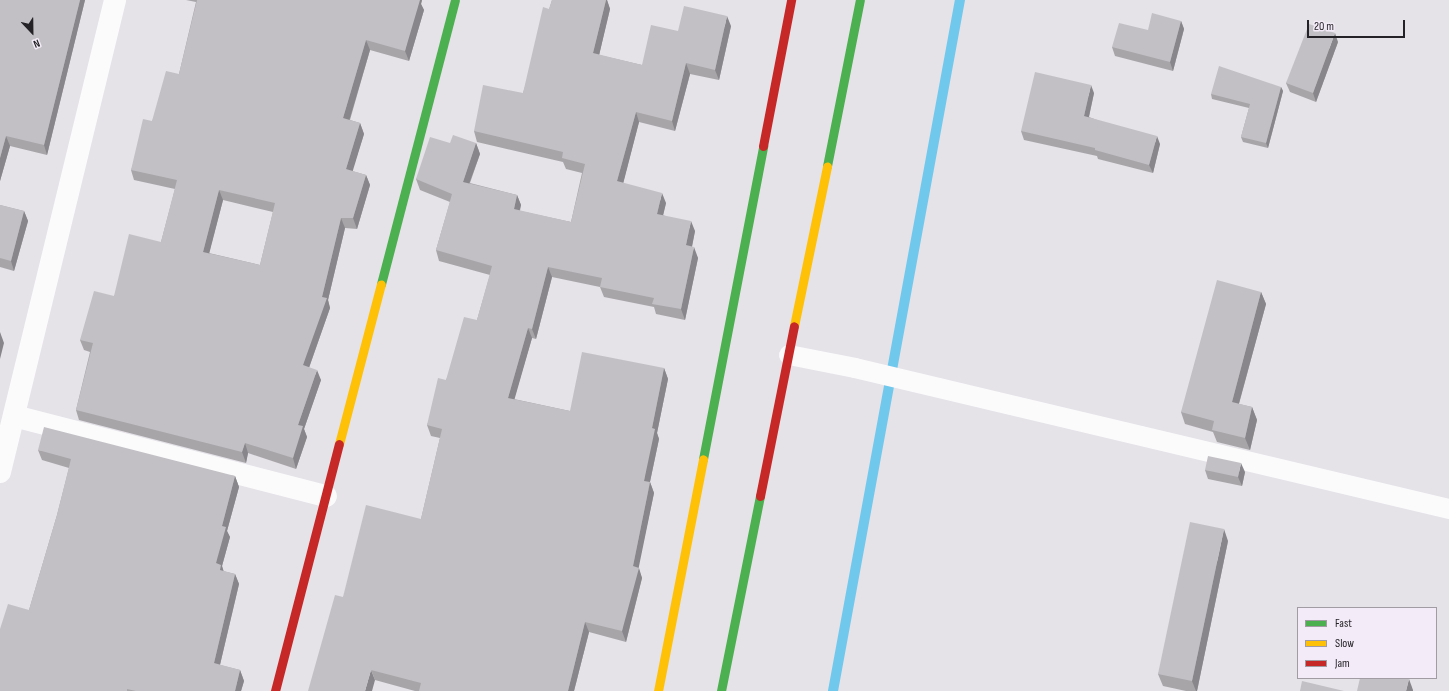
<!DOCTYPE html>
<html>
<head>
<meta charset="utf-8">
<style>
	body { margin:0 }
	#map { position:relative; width:1449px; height:691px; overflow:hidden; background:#e5e2e8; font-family:"Sofia Sans Condensed",sans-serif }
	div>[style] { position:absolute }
	.stream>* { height:10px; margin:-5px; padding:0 5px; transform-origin:5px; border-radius:5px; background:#71c8ed }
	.lane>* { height:20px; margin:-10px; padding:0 10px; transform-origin:10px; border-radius:10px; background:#fbfbfc }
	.street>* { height:22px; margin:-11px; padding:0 11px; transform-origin:11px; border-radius:11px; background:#fbfbfc }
	.fast>* { height:9px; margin:-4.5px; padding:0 4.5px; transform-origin:4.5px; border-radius:4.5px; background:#4caf50 }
	.slow>* { height:9px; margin:-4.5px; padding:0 4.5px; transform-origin:4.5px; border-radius:4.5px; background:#ffc107 }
	.jam>* { height:9px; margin:-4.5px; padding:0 4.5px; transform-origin:4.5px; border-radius:4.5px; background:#c62828 }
	.wall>* { inset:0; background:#a8a5a9 }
	.shaded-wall>* { inset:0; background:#88868a }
	.building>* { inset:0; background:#c3c0c5 }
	span { translate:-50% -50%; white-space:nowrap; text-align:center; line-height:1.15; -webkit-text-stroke:4px #f3ecf8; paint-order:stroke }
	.legend { position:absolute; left:1297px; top:607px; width:140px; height:72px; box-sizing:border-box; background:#f3ecf8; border:1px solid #a19ba4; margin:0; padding:5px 7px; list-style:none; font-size:12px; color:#252227 }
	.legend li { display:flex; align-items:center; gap:8px; height:20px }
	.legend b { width:20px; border:1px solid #a19ba4 }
	.north { position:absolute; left:12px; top:12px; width:40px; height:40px; -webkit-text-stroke:3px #f3ecf8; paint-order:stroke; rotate:158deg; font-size:11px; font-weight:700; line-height:16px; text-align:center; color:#252227 }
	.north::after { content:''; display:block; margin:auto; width:14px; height:18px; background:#252227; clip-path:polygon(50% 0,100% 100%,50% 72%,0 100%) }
	.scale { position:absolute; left:1307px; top:20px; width:98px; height:18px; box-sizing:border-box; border:2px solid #252227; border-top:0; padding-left:5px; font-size:12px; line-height:14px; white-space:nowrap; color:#252227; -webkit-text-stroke:3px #f3ecf8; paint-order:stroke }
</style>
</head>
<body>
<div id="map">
	<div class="stream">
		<i style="left:833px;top:691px;width:703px;rotate:-79.59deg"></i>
	</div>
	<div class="lane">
		<i style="left:789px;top:355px;width:67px;rotate:11.1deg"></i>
		<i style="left:855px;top:368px;width:611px;rotate:13.35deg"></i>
	</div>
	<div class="street">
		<i style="left:14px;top:416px;width:322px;rotate:14.4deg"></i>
		<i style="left:0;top:472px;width:486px;rotate:-76.3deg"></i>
	</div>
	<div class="fast">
		<i style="left:827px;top:166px;width:169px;rotate:-78.8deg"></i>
		<i style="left:381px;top:284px;width:293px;rotate:-75.4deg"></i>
		<i style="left:703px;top:459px;width:319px;rotate:-79.1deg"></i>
		<i style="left:721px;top:691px;width:199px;rotate:-78.7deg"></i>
	</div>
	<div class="slow">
		<i style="left:794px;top:326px;width:163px;rotate:-78.3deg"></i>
		<i style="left:339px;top:444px;width:165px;rotate:-75.3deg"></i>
		<i style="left:658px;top:691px;width:236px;rotate:-79deg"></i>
	</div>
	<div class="jam">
		<i style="left:763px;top:146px;width:149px;rotate:-79.1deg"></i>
		<i style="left:760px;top:496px;width:173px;rotate:-78.7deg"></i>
		<i style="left:275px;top:691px;width:255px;rotate:-75.5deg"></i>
	</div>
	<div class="wall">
		<i style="clip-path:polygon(0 0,85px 0,47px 155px,10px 146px,0 181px)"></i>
		<i style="clip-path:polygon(evenodd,186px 0,422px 0,421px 4px,424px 10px,409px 61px,370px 50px,350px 120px,360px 123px,364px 134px,352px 171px,366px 175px,370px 185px,357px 229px,345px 228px,328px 300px,330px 308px,309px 368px,321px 380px,304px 429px,307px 437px,296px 469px,248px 453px,246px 463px,79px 420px,76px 410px,90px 352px,84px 350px,80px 340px,114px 296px,161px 242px,175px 189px,134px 180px,131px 170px,152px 121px,179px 74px,196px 2px,186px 0,223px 200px,273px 212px,260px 265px,209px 253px,223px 200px)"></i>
		<i style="clip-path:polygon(552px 0,607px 0,610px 9px,599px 55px,642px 65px,678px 31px,731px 26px,719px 80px,690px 74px,675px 131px,639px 122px,623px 183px,666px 203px,663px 215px,695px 231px,692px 247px,698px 258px,685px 320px,656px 314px,654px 307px,604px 297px,600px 287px,552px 277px,536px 339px,532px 338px,514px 399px,570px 411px,664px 368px,668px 379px,657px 433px,659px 439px,650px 482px,654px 493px,638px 567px,642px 578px,626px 642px,589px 632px,574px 691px,415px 691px,375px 680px,343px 597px,421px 519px,440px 438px,431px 436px,427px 425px,446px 380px,477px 320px,490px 275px,439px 261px,436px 250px,450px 202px,420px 190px,416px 179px,450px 143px,476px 143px,480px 154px,470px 183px,517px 195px,521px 205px,520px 211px,571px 222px,582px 173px,566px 169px,563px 162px,477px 142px,474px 131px,523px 93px)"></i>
		<i style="clip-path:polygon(1181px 21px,1184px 29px,1173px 71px,1115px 56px,1112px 47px)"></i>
		<i style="clip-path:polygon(1338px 42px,1316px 102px,1290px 92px,1286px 83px)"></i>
		<i style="clip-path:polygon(1281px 87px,1283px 91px,1268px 148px,1243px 142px,1241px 137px,1249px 108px,1212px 99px,1211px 94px)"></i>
		<i style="clip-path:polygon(1094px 93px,1089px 117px,1160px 144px,1153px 173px,1098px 159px,1097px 156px,1024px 140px,1021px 131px)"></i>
		<i style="clip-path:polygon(0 205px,24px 211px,28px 221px,14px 271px,0 267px)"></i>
		<i style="clip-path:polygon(1261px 292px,1266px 304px,1239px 404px,1252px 407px,1257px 420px,1250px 450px,1217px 442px,1213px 432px,1185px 424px,1181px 412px)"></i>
		<i style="clip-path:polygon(38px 450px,235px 476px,239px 487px,227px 531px,230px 537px,222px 566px,223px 571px,235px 574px,239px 584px,220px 665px,240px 670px,244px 681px,241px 691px,0 691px,29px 610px,57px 515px,69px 468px,42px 460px)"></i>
		<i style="clip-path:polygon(1205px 470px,1245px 472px,1242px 486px,1208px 479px)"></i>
		<i style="clip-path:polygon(1228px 541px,1197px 691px,1186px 691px,1163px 686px,1158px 674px)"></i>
	</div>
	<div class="shaded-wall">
		<i style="clip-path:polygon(80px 0,85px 0,47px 155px,44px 145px)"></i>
		<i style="clip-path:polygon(417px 0,422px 0,421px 4px,424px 10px,409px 61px,405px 51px)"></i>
		<i style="clip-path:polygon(606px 0,607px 0,610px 9px,597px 64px,593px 53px)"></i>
		<i style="clip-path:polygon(727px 16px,731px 26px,719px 80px,715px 70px)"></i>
		<i style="clip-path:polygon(1181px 21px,1184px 29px,1173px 71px,1170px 62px)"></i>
		<i style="clip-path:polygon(1335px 33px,1338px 42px,1316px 102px,1313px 93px)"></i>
		<i style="clip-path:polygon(366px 40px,370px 50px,347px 128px,343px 118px)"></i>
		<i style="clip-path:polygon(686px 63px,690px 74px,675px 131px,672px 121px)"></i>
		<i style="clip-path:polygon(1091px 85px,1094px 93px,1087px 125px,1084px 116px)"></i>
		<i style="clip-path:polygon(1281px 87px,1283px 91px,1268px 148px,1266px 143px)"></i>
		<i style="clip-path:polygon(636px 112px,639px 122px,621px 192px,617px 181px)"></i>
		<i style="clip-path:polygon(360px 123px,364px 134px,350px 180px,346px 169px)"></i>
		<i style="clip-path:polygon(6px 136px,10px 146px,0 181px,0 158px)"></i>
		<i style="clip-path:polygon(1157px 136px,1160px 144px,1153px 173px,1149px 165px)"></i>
		<i style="clip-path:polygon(476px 143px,480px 154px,466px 192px,463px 182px)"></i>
		<i style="clip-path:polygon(366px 175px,370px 185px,357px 229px,353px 218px)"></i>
		<i style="clip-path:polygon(219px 190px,223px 200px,207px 262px,203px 252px)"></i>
		<i style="clip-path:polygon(662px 193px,666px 203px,661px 224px,657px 214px)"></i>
		<i style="clip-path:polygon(517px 195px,521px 205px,517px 220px,514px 209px)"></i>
		<i style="clip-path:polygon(24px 211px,28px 221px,14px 271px,11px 261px)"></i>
		<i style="clip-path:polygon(341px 218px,345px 228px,328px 300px,330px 308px,306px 376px,303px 365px,322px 297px)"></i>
		<i style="clip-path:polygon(691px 221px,695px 231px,690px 256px,686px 245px)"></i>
		<i style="clip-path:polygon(694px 247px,698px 258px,685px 320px,681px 309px)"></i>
		<i style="clip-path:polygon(548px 267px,552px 277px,536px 339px,532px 329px)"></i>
		<i style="clip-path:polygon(1261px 292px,1266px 304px,1236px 414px,1232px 402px)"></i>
		<i style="clip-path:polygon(528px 328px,532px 338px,512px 408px,508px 398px)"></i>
		<i style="clip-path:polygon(0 332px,4px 343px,0 359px)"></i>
		<i style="clip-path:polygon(664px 368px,668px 379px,657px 433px,659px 439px,648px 491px,644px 481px,652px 428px)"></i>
		<i style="clip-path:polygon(317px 370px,321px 380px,304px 429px,307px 437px,296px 469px,293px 458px,298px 425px)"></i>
		<i style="clip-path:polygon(1252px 407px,1257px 420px,1250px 450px,1245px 438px)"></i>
		<i style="clip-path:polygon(245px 443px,248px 453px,246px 463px,242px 452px)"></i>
		<i style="clip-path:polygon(1241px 463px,1245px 472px,1242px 486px,1238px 477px)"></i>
		<i style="clip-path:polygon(235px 476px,239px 487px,227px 531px,230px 537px,222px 566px,225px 575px,223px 580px,216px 563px,222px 526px)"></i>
		<i style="clip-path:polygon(650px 482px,654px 493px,638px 571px,639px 568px,642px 578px,626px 642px,622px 631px,633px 566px)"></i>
		<i style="clip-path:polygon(1224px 529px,1228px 541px,1197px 691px,1196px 691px,1192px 681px)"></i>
		<i style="clip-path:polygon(235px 574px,239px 584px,218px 673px,214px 663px)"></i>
		<i style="clip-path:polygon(585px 622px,589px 632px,574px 691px,568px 691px)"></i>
		<i style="clip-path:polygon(240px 670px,244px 681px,241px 691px,235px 691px)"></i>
		<i style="clip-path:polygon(371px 670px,375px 680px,372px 691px,365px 691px)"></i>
		<i style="clip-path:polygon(1409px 679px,1413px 690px,1413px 691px,1406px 691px)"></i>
	</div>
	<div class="building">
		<i style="clip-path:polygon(0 0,80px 0,44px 145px,6px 136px,0 158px)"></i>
		<i style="clip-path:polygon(evenodd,197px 0,420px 0,405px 51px,366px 40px,343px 118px,360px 123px,346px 169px,366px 175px,353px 218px,341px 218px,322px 297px,327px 298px,303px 365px,317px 370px,298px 425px,303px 426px,293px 458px,245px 443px,242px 452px,76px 410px,93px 343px,80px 340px,94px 291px,114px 296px,129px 234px,161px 242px,177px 180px,131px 170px,143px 119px,152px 121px,166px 71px,179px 74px,197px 0,219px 190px,275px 203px,260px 265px,203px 252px,219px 190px)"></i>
		<i style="clip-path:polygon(552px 0,606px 0,593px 53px,642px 65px,651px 25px,678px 31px,684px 6px,727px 16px,715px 70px,686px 63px,672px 121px,636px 112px,617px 181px,662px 193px,657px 214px,691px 221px,686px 245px,694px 247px,681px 309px,652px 304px,654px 298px,600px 287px,602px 278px,548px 267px,532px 329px,528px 328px,508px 398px,570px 411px,582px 352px,664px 368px,652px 428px,655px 429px,644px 481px,650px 482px,633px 566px,639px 568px,622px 631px,585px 622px,568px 691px,419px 691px,421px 683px,371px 670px,365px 691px,308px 691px,335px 595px,343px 597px,366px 505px,421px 519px,442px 429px,427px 425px,438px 378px,446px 380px,464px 317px,477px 320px,492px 266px,436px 250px,452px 194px,416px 179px,430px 137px,450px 143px,453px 135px,476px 143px,463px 182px,517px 195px,514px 209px,571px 222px,585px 164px,562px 158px,563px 152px,474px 131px,483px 85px,523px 93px,543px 7px,549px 9px)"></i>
		<i style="clip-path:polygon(1152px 13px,1181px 21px,1170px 62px,1112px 47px,1119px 23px,1148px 30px)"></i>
		<i style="clip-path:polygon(1309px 24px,1335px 33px,1313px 93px,1286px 83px)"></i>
		<i style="clip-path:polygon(1219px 66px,1281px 87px,1266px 143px,1241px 137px,1250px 104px,1211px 94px)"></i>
		<i style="clip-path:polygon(1035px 72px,1091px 85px,1084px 116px,1157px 136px,1149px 165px,1095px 150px,1095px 148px,1021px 131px)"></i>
		<i style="clip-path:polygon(0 205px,24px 211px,11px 261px,0 258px)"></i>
		<i style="clip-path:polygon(1217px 280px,1261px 292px,1232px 402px,1252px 407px,1245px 438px,1212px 430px,1214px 421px,1181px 412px)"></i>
		<i style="clip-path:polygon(44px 427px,235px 476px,222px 526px,226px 527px,216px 563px,221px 565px,220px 570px,235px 574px,214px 663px,240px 670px,235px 691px,136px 691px,127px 689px,127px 691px,0 691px,0 629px,8px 604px,29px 610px,57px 515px,71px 459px,38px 450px)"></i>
		<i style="clip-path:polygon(1208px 456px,1241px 463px,1238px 477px,1205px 470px)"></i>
		<i style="clip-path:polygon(1190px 522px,1224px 529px,1192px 681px,1158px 674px)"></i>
		<i style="clip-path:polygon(1360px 678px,1403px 678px,1409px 679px,1406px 691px,1357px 691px)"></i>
		<i style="clip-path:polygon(1302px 681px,1344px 691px,1300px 691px)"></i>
	</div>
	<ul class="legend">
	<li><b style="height:5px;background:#4caf50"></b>Fast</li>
	<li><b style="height:5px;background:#ffc107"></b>Slow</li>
	<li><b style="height:5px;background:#c62828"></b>Jam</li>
	</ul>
	<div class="north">N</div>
	<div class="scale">20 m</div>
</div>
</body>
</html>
